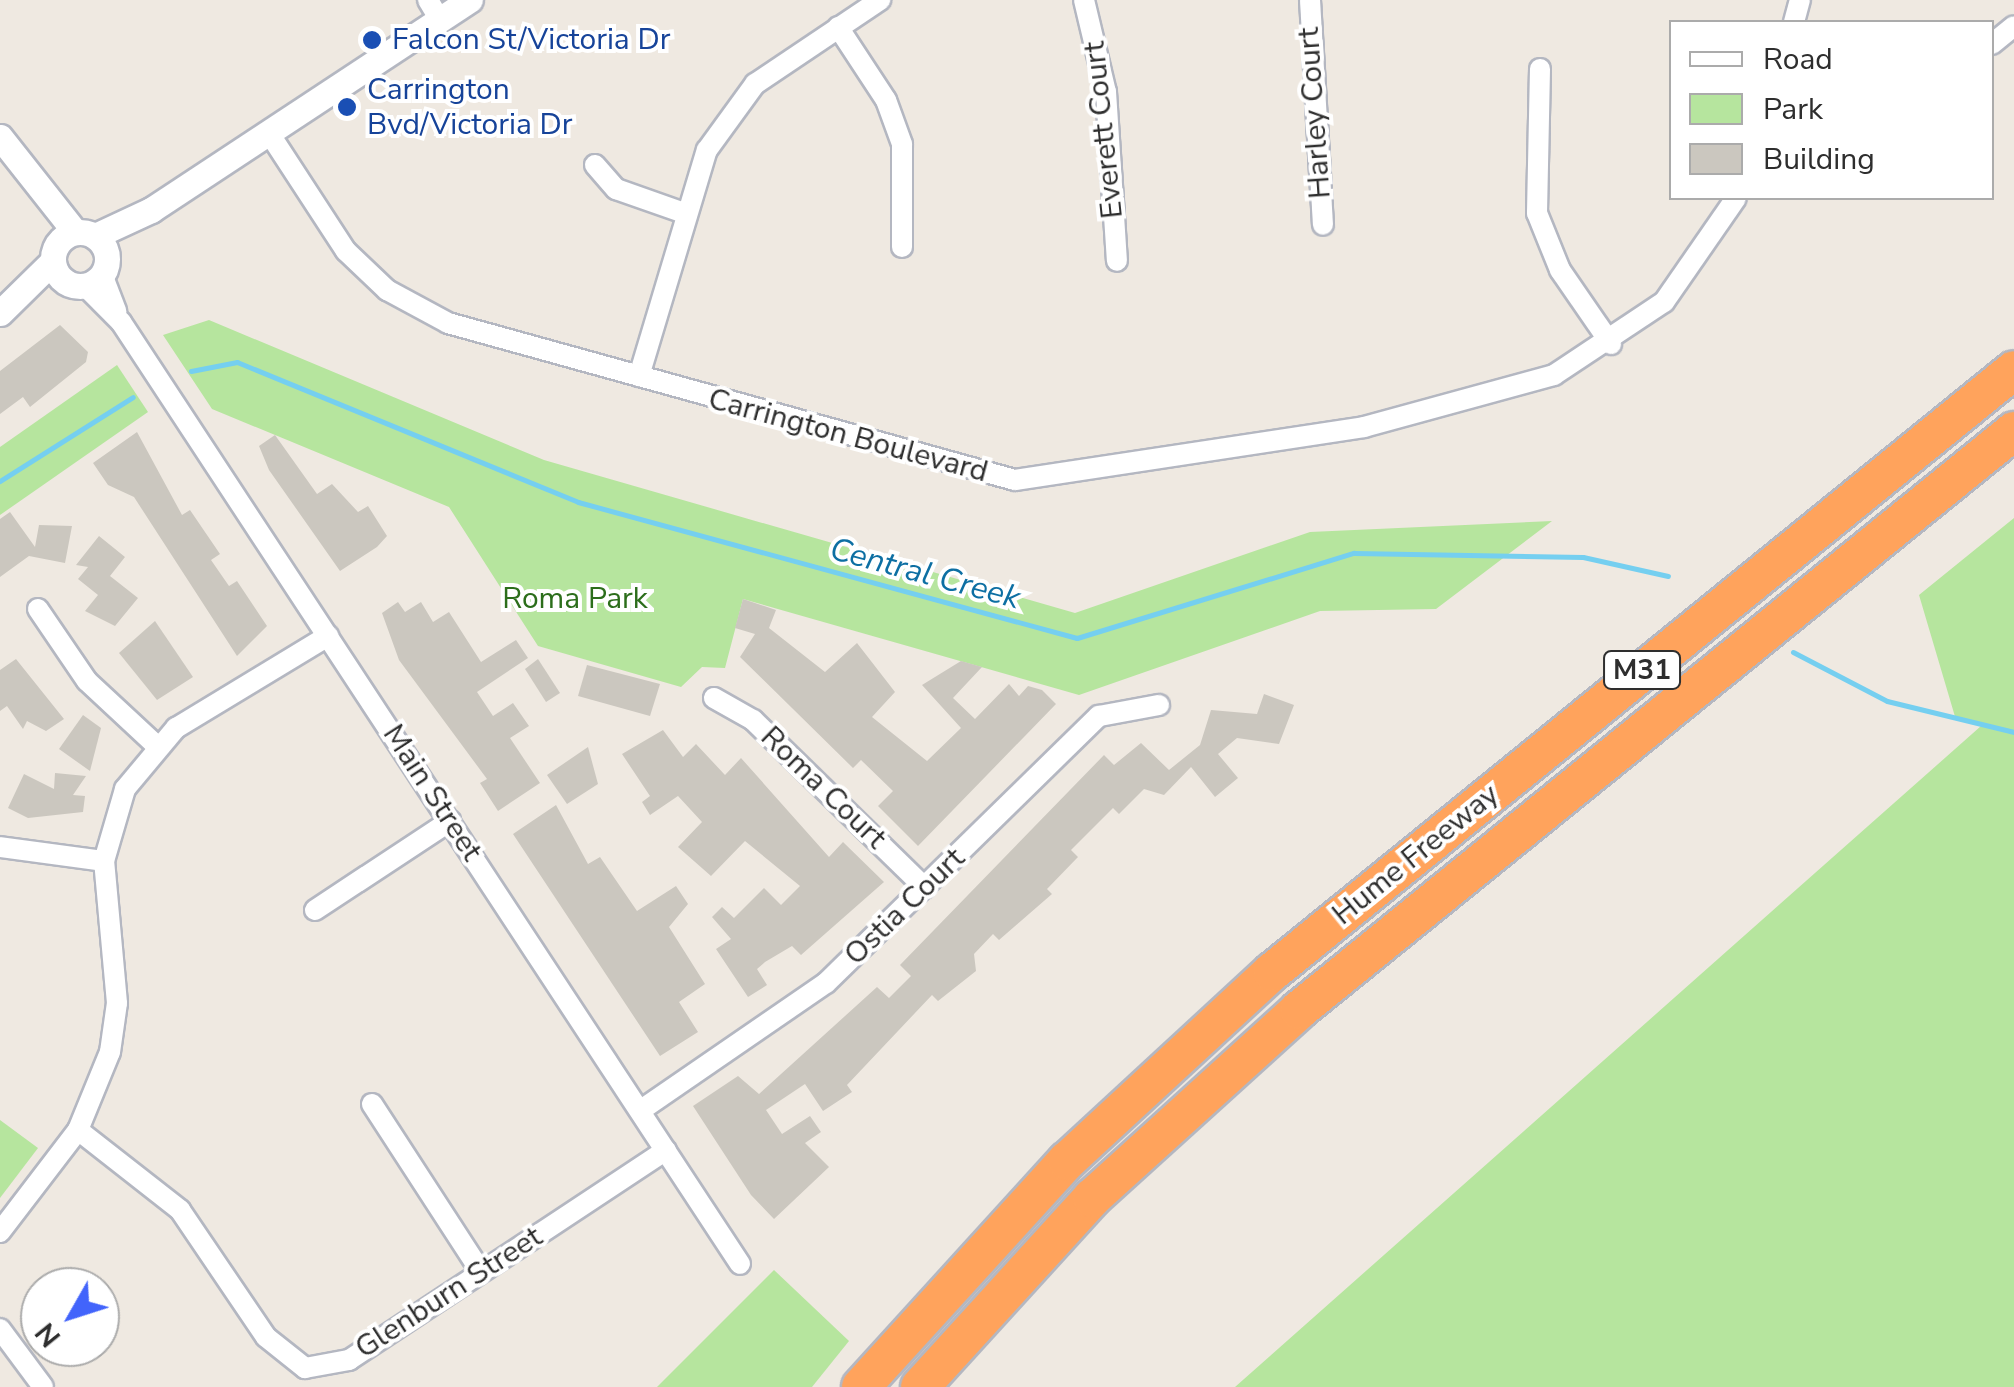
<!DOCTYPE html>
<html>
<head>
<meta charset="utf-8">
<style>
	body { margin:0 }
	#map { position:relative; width:2014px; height:1387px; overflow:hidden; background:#efe9e1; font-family:"Nunito Sans",sans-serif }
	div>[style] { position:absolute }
	.green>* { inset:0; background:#b6e59e }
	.stream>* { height:5px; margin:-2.5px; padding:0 2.5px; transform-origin:2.5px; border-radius:2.5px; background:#75cff0 }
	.building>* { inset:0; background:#cbc7bf }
	.roads { filter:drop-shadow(2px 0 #b4b7c1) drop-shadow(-2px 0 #b4b7c1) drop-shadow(0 2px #b4b7c1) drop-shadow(0 -2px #b4b7c1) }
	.minor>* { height:20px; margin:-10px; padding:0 10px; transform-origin:10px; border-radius:10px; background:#fff }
	.tertiary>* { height:25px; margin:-12.5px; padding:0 12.5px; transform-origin:12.5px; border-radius:12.5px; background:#fff }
	.tertiary>.ring { margin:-12.5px; padding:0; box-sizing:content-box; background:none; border:25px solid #fff; border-radius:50% }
	.motorway>* { height:38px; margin:-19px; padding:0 19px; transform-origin:19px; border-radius:19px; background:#ffa35c }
	.dots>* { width:28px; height:28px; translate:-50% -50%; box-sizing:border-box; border:5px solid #fff; border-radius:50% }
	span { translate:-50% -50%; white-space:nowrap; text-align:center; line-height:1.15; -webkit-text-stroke:8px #fff; paint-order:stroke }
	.shield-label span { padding:2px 8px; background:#fff; border:2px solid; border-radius:8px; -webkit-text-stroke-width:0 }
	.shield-label { font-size:28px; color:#2e2e2e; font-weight:700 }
	.transit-label { font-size:30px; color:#164399 }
	.left { translate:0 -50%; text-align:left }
	.street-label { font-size:30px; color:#2e2e2e }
	.park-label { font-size:30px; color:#2c6e1b }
	.water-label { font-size:32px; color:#0d6fa3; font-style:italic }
	.legend { position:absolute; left:1669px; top:20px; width:325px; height:180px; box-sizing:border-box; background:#fff; border:2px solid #ababab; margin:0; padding:12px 18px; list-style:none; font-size:30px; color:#2e2e2e }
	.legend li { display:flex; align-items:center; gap:20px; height:50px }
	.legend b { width:50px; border:2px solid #ababab }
	.north { position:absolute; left:20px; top:1267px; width:100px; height:100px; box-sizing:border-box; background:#fff; border:2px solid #ababab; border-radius:50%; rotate:231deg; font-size:28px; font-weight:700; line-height:40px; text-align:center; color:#2e2e2e }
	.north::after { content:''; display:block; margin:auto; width:35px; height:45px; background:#4264fb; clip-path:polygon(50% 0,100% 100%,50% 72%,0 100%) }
</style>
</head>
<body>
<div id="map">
	<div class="green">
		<i style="clip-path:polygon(209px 320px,544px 460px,1075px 613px,1310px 532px,1552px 521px,1436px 609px,1320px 611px,1079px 695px,743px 599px,725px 668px,702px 667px,681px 687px,538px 646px,449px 507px,212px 409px,163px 335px)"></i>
		<i style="clip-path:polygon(117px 365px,148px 412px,0 515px,0 447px)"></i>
		<i style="clip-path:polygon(2014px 518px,2014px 1387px,1235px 1387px,1981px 726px,1956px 720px,1919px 595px)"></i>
		<i style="clip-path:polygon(0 1120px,38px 1148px,0 1198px)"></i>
		<i style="clip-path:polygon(774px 1270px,849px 1341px,812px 1387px,657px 1387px)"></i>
	</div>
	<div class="stream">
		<i style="left:191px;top:371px;width:47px;rotate:-11.1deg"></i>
		<i style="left:237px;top:362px;width:369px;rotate:22.3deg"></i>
		<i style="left:578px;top:502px;width:517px;rotate:15.25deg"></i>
		<i style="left:1077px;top:638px;width:290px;rotate:-17.1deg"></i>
		<i style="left:1354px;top:553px;width:229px;rotate:1deg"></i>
		<i style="left:1583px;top:557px;width:87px;rotate:12.6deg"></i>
		<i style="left:0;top:481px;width:157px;rotate:-32.3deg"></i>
		<i style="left:1793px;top:652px;width:106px;rotate:27.5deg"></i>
		<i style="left:1887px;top:701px;width:131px;rotate:13.7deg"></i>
	</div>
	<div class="building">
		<i style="clip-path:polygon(60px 325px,88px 352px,86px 362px,30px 407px,23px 397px,0 414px,0 371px)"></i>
		<i style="clip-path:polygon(137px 432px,182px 515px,190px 510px,220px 554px,211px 560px,229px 586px,237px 581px,267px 626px,237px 656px,134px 497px,108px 485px,93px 463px)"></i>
		<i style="clip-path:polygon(275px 435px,317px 494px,332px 484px,358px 512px,368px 506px,387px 536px,377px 547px,340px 571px,269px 470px,259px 446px)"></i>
		<i style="clip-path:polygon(10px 512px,35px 547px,39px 525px,72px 526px,65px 563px,29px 556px,0 577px,0 519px)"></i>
		<i style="clip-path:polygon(99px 536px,125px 557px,110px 576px,138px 598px,115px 626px,85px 611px,98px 595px,78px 579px,88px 567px,76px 565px)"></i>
		<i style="clip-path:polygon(743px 599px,776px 610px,769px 628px,825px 672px,857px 643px,895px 692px,872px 717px,927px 761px,961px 728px,922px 685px,961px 661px,982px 667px,953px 698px,975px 719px,1009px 684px,1019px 696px,1028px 686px,1042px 690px,1056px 704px,918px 846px,878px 806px,893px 791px,861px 760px,853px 768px,740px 657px,755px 634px,735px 628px)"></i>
		<i style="clip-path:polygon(398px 602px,405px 612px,421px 602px,433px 622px,449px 612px,481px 662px,516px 640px,528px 658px,477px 692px,493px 716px,513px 703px,529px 726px,510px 738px,540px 783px,498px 811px,480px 783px,487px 779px,399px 660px,382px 613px)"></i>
		<i style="clip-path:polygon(155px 621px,193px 677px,157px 700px,119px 653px)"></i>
		<i style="clip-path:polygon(16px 659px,64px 719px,46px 731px,27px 721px,23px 729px,7px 706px,0 711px,0 670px)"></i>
		<i style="clip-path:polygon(538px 659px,560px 693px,546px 702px,525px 669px)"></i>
		<i style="clip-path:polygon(587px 665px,660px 684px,650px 716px,578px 696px)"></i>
		<i style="clip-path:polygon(1264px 694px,1294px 705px,1279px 744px,1237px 738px,1218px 754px,1238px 778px,1215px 797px,1191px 767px,1164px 795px,1144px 789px,1119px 814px,1113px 808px,1071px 850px,1078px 857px,1047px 889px,1052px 894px,999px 940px,993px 934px,974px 954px,976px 971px,938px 1001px,932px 995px,847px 1085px,852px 1092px,823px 1111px,805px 1084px,766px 1110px,782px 1134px,810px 1116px,821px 1132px,805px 1143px,829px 1167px,774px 1219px,751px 1195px,693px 1106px,738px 1076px,759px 1094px,877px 987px,889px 998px,911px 976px,900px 965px,1104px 755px,1114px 765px,1141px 743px,1169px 770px,1200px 745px,1211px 710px,1257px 714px)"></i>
		<i style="clip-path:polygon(83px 715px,101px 728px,90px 771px,59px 749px)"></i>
		<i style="clip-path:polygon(663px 730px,683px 757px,696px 744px,725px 775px,741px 758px,829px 857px,843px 842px,884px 882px,801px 955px,792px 946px,765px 962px,757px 969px,767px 985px,748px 997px,716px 949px,731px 939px,712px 917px,722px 907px,734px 918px,764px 888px,781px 905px,800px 886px,745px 841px,711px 876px,678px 847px,702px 822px,678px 796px,650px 815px,642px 802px,650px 796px,622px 754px)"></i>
		<i style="clip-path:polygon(588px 747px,598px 784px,567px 804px,547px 775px)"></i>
		<i style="clip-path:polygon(55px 773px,86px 776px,73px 795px,85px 796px,83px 812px,28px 818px,8px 808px,24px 774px,54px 789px)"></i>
		<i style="clip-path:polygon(556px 805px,588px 864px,600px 857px,637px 911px,676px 886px,688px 904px,669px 927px,705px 984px,679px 1002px,698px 1032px,660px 1056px,513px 834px)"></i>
	</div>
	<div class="roads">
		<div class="minor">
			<i style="left:428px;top:0;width:23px;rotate:59deg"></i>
			<i style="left:1084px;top:0;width:95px;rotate:76.6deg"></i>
			<i style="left:1106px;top:92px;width:169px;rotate:86.3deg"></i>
			<i style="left:1310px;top:0;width:225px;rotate:86.7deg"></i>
			<i style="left:1794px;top:22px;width:23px;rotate:-75deg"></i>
			<i style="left:838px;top:27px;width:87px;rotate:56.7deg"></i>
			<i style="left:886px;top:100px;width:47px;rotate:70deg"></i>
			<i style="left:902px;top:144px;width:103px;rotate:90deg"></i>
			<i style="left:1992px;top:44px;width:28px;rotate:-39deg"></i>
			<i style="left:1540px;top:69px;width:144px;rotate:91.2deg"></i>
			<i style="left:1537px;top:213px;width:61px;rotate:68deg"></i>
			<i style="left:1560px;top:270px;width:90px;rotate:55.4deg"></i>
			<i style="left:269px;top:133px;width:141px;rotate:56.9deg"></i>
			<i style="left:346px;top:251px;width:57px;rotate:43.6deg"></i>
			<i style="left:387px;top:290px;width:69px;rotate:28.4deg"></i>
			<i style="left:448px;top:323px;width:588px;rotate:15.48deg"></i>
			<i style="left:1015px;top:480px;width:353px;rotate:-8.6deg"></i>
			<i style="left:1364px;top:427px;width:197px;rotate:-15.3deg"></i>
			<i style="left:1554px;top:375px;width:132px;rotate:-33.6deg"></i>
			<i style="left:1664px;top:302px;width:126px;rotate:-55.3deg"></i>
			<i style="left:595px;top:165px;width:32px;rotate:49deg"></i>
			<i style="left:616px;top:189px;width:72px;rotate:19.4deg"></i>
			<i style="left:102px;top:274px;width:40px;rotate:69deg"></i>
			<i style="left:85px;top:286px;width:51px;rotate:45deg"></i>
			<i style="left:121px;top:322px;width:1127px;rotate:56.69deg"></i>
			<i style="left:639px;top:376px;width:236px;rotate:-73.3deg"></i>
			<i style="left:707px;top:150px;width:82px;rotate:-54deg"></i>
			<i style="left:755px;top:84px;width:151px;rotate:-33.9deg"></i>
			<i style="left:38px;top:609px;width:87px;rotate:55.8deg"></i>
			<i style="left:87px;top:681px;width:96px;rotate:42.9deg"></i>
			<i style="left:714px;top:698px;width:45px;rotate:29.4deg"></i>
			<i style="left:753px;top:720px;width:240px;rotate:44.3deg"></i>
			<i style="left:0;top:847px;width:105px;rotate:7.7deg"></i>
			<i style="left:315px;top:910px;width:162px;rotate:-33.4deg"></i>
			<i style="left:372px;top:1104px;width:200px;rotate:57deg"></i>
			<i style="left:641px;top:1110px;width:224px;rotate:-34.5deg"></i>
			<i style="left:826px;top:983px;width:382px;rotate:-44.4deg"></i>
			<i style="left:1099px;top:716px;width:61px;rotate:-10.4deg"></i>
			<i style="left:78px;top:1130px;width:130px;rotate:38.1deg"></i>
			<i style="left:180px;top:1210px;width:153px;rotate:55.9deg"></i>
			<i style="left:266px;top:1337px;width:50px;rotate:38.5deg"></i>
			<i style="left:305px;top:1368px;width:45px;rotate:-10.3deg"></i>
			<i style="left:349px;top:1360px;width:380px;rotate:-33.5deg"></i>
			<i style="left:0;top:1232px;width:128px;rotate:-52.6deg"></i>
			<i style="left:78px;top:1130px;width:84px;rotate:-67.7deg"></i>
			<i style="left:110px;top:1052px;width:49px;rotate:-81.9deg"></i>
			<i style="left:117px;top:1003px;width:143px;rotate:-95.2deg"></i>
			<i style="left:104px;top:861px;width:75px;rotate:-73.7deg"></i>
			<i style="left:125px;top:789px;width:80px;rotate:-50.1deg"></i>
			<i style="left:176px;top:728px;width:178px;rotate:-31.2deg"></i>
			<i style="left:0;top:1329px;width:72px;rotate:53.4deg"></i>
		</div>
		<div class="tertiary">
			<i style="left:0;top:137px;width:121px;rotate:51.7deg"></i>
			<i class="ring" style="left:53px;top:232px;width:29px;height:29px"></i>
			<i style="left:95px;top:236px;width:62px;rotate:-24.9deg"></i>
			<i style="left:151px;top:210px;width:382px;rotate:-33.4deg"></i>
			<i style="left:0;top:313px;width:74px;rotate:-44.5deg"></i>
		</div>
		<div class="motorway">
			<i style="left:861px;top:1387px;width:306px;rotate:-47.7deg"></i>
			<i style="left:1067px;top:1161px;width:279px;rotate:-42.7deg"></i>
			<i style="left:1272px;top:972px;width:955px;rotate:-39.05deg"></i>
			<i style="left:920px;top:1387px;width:256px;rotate:-47.7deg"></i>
			<i style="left:1092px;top:1198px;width:280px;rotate:-42.2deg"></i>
			<i style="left:1299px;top:1010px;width:920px;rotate:-39deg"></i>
		</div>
	</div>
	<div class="dots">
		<i style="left:372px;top:40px;background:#1a4fb4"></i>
		<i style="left:347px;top:107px;background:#1a4fb4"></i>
	</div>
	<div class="shield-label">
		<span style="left:1642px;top:670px">M31</span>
	</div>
	<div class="transit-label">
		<span class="left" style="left:392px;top:40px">Falcon St/Victoria Dr</span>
		<span class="left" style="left:367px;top:107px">Carrington<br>Bvd/Victoria Dr</span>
	</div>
	<div class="street-label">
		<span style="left:1315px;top:113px;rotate:-94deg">Harley Court</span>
		<span style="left:1104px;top:130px;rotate:-96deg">Everett Court</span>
		<span style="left:848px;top:436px;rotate:15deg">Carrington Boulevard</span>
		<span style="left:823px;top:788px;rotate:44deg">Roma Court</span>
		<span style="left:432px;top:793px;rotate:57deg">Main Street</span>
		<span style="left:1416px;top:855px;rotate:-39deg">Hume Freeway</span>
		<span style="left:905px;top:907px;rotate:-44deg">Ostia Court</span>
		<span style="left:449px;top:1293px;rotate:-33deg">Glenburn Street</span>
	</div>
	<div class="park-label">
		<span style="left:575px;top:599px">Roma Park</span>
	</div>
	<div class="water-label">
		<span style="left:925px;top:574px;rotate:15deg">Central Creek</span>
	</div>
	<ul class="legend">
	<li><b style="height:12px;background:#fff"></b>Road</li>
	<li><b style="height:28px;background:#b6e59e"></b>Park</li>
	<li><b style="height:28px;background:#cbc7bf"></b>Building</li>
	</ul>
	<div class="north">N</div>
</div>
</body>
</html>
